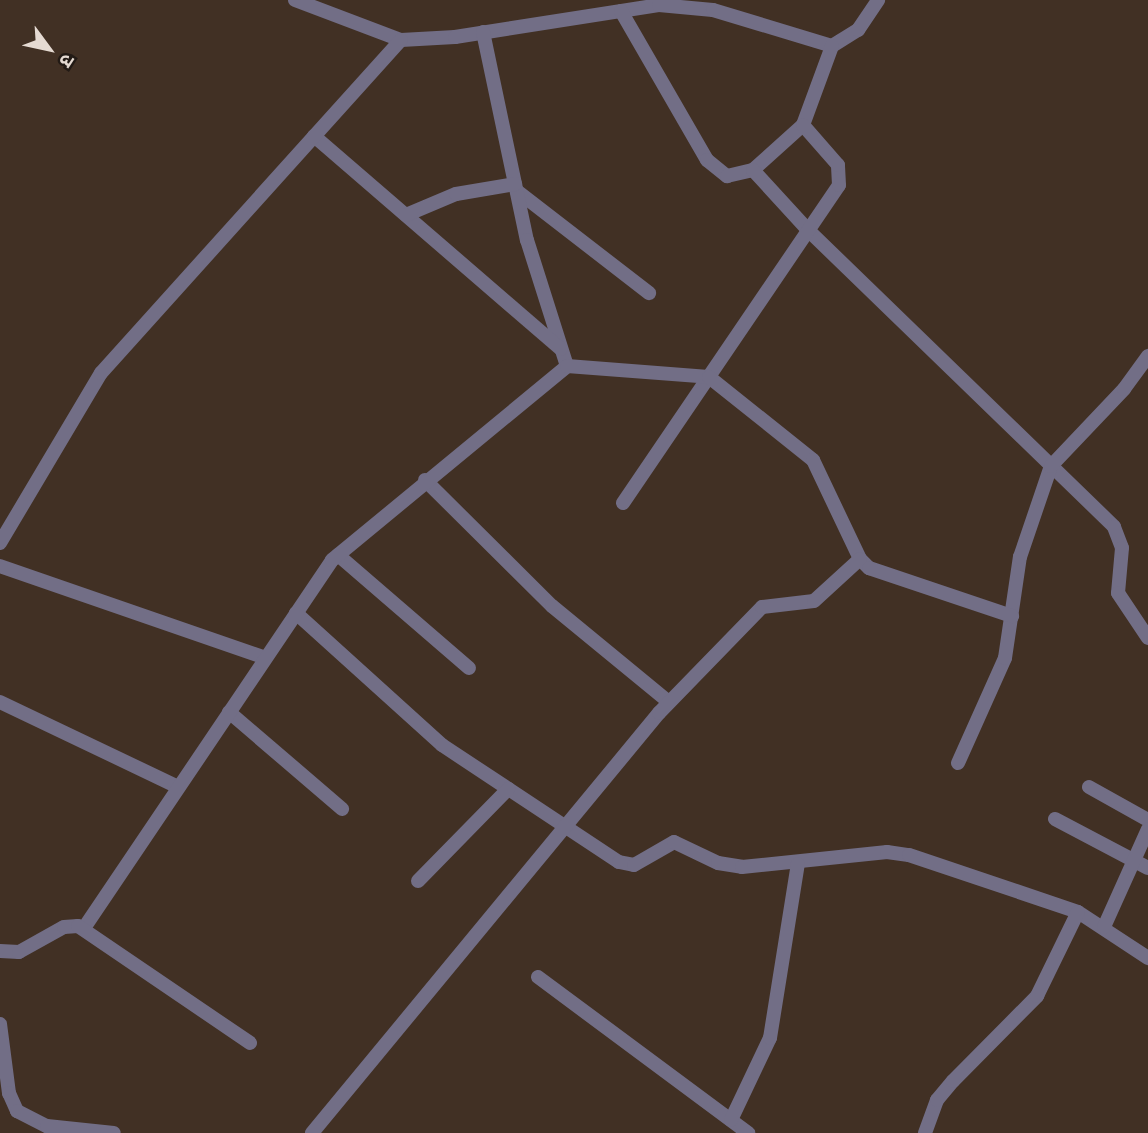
<!DOCTYPE html>
<html>
<head>
<meta charset="utf-8">
<style>
	body { margin:0 }
	#map { position:relative; width:1148px; height:1133px; overflow:hidden; background:#413024; font-family:"Space Grotesk","Noto Sans Devanagari",sans-serif }
	div>[style] { position:absolute }
	.service>* { height:14px; margin:-7px; padding:0 7px; transform-origin:7px; border-radius:7px; background:#726e86 }
	.minor>* { height:14px; margin:-7px; padding:0 7px; transform-origin:7px; border-radius:7px; background:#726e86 }
	span { translate:-50% -50%; white-space:nowrap; text-align:center; line-height:1.15; -webkit-text-stroke:5px #221a15; paint-order:stroke }
	.north { position:absolute; left:14px; top:14px; width:70px; height:70px; -webkit-text-stroke:5px #221a15; paint-order:stroke; rotate:123deg; font-size:19px; font-weight:700; line-height:28px; text-align:center; color:#e5dad2 }
	.north::after { content:''; display:block; margin:auto; width:24px; height:32px; background:#e5dad2; clip-path:polygon(50% 0,100% 100%,50% 72%,0 100%) }
</style>
</head>
<body>
<div id="map">
	<div class="service">
		<i style="left:517px;top:191px;width:167px;rotate:37.7deg"></i>
	</div>
	<div class="minor">
		<i style="left:295px;top:0;width:113px;rotate:20.7deg"></i>
		<i style="left:401px;top:40px;width:54px;rotate:-3.2deg"></i>
		<i style="left:455px;top:37px;width:206px;rotate:-8.9deg"></i>
		<i style="left:659px;top:5px;width:54px;rotate:5.3deg"></i>
		<i style="left:713px;top:10px;width:124px;rotate:16.8deg"></i>
		<i style="left:832px;top:46px;width:31px;rotate:-32deg"></i>
		<i style="left:858px;top:30px;width:36px;rotate:-56deg"></i>
		<i style="left:621px;top:11px;width:172px;rotate:60deg"></i>
		<i style="left:707px;top:160px;width:26px;rotate:39deg"></i>
		<i style="left:727px;top:176px;width:27px;rotate:-13deg"></i>
		<i style="left:753px;top:170px;width:67px;rotate:-42deg"></i>
		<i style="left:803px;top:125px;width:84px;rotate:-69.8deg"></i>
		<i style="left:483px;top:32px;width:213px;rotate:78.1deg"></i>
		<i style="left:527px;top:240px;width:132px;rotate:72.4deg"></i>
		<i style="left:314px;top:136px;width:326px;rotate:40.8deg"></i>
		<i style="left:753px;top:170px;width:81px;rotate:47.5deg"></i>
		<i style="left:808px;top:230px;width:426px;rotate:44.1deg"></i>
		<i style="left:1114px;top:527px;width:22px;rotate:69deg"></i>
		<i style="left:1122px;top:548px;width:45px;rotate:95.1deg"></i>
		<i style="left:1118px;top:593px;width:54px;rotate:56.3deg"></i>
		<i style="left:406px;top:215px;width:54px;rotate:-22.8deg"></i>
		<i style="left:456px;top:194px;width:60px;rotate:-9.6deg"></i>
		<i style="left:425px;top:480px;width:179px;rotate:44.8deg"></i>
		<i style="left:552px;top:606px;width:151px;rotate:39.4deg"></i>
		<i style="left:623px;top:503px;width:384px;rotate:-55.8deg"></i>
		<i style="left:839px;top:185px;width:20px;rotate:-93deg"></i>
		<i style="left:838px;top:165px;width:53px;rotate:-131.2deg"></i>
		<i style="left:0;top:543px;width:198px;rotate:-59.3deg"></i>
		<i style="left:101px;top:373px;width:448px;rotate:-48deg"></i>
		<i style="left:338px;top:555px;width:173px;rotate:40.8deg"></i>
		<i style="left:0;top:566px;width:281px;rotate:19.1deg"></i>
		<i style="left:296px;top:613px;width:197px;rotate:42.1deg"></i>
		<i style="left:442px;top:745px;width:212px;rotate:33.5deg"></i>
		<i style="left:619px;top:862px;width:15px;rotate:11deg"></i>
		<i style="left:634px;top:865px;width:46px;rotate:-29.9deg"></i>
		<i style="left:674px;top:842px;width:49px;rotate:25.5deg"></i>
		<i style="left:718px;top:863px;width:24px;rotate:9deg"></i>
		<i style="left:742px;top:867px;width:146px;rotate:-5.9deg"></i>
		<i style="left:887px;top:852px;width:22px;rotate:8deg"></i>
		<i style="left:909px;top:855px;width:178px;rotate:18.6deg"></i>
		<i style="left:1078px;top:912px;width:84px;rotate:33.3deg"></i>
		<i style="left:0;top:702px;width:197px;rotate:25.5deg"></i>
		<i style="left:229px;top:712px;width:149px;rotate:40.6deg"></i>
		<i style="left:958px;top:763px;width:115px;rotate:-65.9deg"></i>
		<i style="left:1005px;top:658px;width:102px;rotate:-81.6deg"></i>
		<i style="left:1020px;top:557px;width:96px;rotate:-71.2deg"></i>
		<i style="left:1051px;top:466px;width:106px;rotate:-46.5deg"></i>
		<i style="left:1124px;top:389px;width:41px;rotate:-54deg"></i>
		<i style="left:1089px;top:787px;width:68px;rotate:29.2deg"></i>
		<i style="left:1055px;top:819px;width:105px;rotate:27.8deg"></i>
		<i style="left:418px;top:881px;width:129px;rotate:-45.6deg"></i>
		<i style="left:1104px;top:927px;width:107px;rotate:-65.8deg"></i>
		<i style="left:84px;top:928px;width:444px;rotate:-56deg"></i>
		<i style="left:332px;top:560px;width:305px;rotate:-39.5deg"></i>
		<i style="left:567px;top:366px;width:142px;rotate:4.4deg"></i>
		<i style="left:709px;top:377px;width:133px;rotate:38.6deg"></i>
		<i style="left:813px;top:460px;width:110px;rotate:64.6deg"></i>
		<i style="left:860px;top:559px;width:13px;rotate:45deg"></i>
		<i style="left:869px;top:568px;width:151px;rotate:18.6deg"></i>
		<i style="left:0;top:951px;width:19px;rotate:3deg"></i>
		<i style="left:19px;top:952px;width:51px;rotate:-29.1deg"></i>
		<i style="left:64px;top:927px;width:14px;rotate:-4deg"></i>
		<i style="left:78px;top:926px;width:208px;rotate:34.2deg"></i>
		<i style="left:538px;top:977px;width:262px;rotate:36.6deg"></i>
		<i style="left:0;top:1024px;width:70px;rotate:82.6deg"></i>
		<i style="left:9px;top:1093px;width:20px;rotate:66deg"></i>
		<i style="left:17px;top:1111px;width:34px;rotate:27deg"></i>
		<i style="left:47px;top:1126px;width:67px;rotate:6deg"></i>
		<i style="left:731px;top:1120px;width:91px;rotate:-64.6deg"></i>
		<i style="left:770px;top:1038px;width:176px;rotate:-80.9deg"></i>
		<i style="left:312px;top:1133px;width:545px;rotate:-50.44deg"></i>
		<i style="left:659px;top:713px;width:148px;rotate:-45.8deg"></i>
		<i style="left:762px;top:607px;width:52px;rotate:-6.6deg"></i>
		<i style="left:814px;top:601px;width:62px;rotate:-42.4deg"></i>
		<i style="left:925px;top:1133px;width:35px;rotate:-70deg"></i>
		<i style="left:937px;top:1100px;width:25px;rotate:-50deg"></i>
		<i style="left:953px;top:1081px;width:120px;rotate:-45.3deg"></i>
		<i style="left:1037px;top:996px;width:93px;rotate:-64deg"></i>
	</div>
	<div class="north">उ</div>
</div>
</body>
</html>
